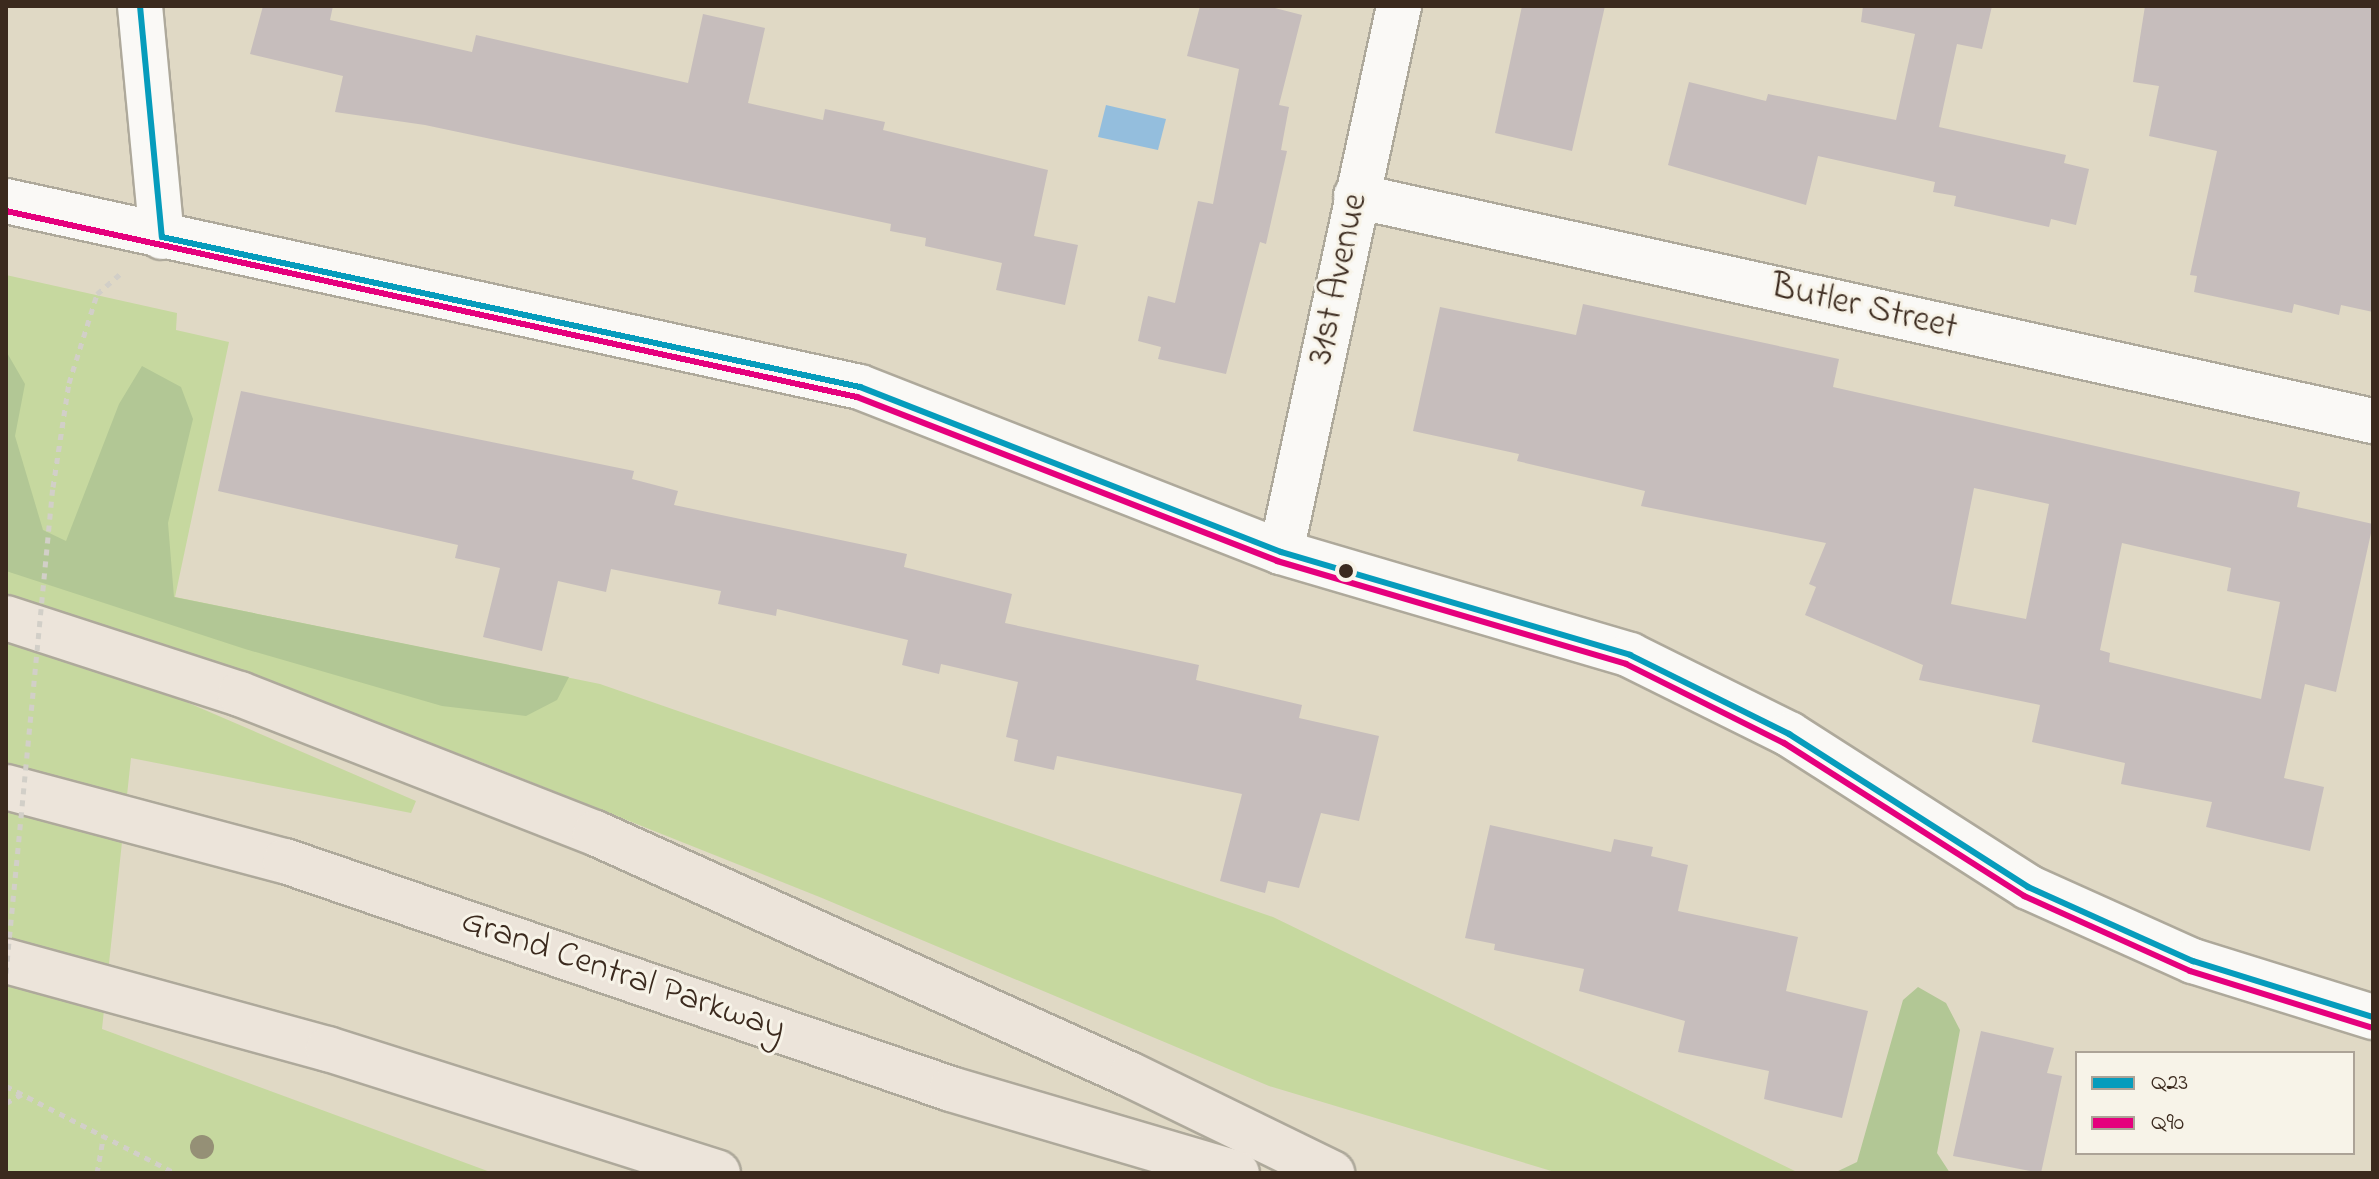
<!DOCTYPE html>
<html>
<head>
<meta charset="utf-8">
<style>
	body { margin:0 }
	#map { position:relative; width:2379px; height:1179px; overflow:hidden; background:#e0d9c5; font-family:"Indie Flower",sans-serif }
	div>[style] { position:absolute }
	.green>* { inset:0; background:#c6d89f }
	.forest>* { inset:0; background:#b2c795 }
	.water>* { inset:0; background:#94bedd }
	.building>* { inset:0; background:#c6bdbc }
	.path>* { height:5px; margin-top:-2.5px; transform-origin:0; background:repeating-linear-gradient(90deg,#d2cfc8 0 6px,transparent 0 12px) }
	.roads { filter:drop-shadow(2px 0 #aea99b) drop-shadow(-2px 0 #aea99b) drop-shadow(0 2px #aea99b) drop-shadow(0 -2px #aea99b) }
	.minor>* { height:44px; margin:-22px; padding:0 22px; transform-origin:22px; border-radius:22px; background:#faf9f6 }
	.highway>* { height:44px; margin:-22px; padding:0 22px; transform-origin:22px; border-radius:22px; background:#ece4da }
	.path-bridge>* { height:5px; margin-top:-2.5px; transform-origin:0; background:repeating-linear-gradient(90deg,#d2cfc8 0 6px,transparent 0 12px) }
	.bus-1>* { height:6px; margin:-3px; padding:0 3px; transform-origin:3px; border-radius:3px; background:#069cbc }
	.bus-2>* { height:6px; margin:-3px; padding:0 3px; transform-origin:3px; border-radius:3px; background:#e5007d }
	.trees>* { width:24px; height:24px; margin:-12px; border-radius:50%; background:#959076 }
	.dots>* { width:22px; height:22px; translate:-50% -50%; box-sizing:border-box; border:4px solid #f7f3e8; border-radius:50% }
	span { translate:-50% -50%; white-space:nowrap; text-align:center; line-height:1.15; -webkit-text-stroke:6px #f7f3e8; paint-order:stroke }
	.street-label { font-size:36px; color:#3b2a1e }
	.frame { position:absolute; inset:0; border:8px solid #3b2a1e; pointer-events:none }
	.legend { position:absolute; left:2075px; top:1051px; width:280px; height:104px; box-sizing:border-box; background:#f7f3e8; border:2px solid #aca397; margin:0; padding:10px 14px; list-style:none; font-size:24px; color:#3b2a1e }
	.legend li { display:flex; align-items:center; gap:16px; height:40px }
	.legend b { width:40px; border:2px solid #aca397 }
</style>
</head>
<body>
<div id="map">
	<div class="green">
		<i style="clip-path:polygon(6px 275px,177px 313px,176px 330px,229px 342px,175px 597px,600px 684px,1273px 917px,1799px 1173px,1558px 1173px,1269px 1086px,822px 898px,481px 762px,144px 637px,138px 686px,177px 698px,416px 801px,411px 813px,131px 758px,102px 1029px,493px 1173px,6px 1173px)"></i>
	</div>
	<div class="forest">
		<i style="clip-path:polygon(6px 351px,25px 384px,15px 436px,43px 530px,66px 541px,119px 404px,142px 366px,181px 387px,193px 419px,168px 523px,174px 597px,569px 677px,557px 700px,526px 716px,442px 706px,245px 649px,6px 571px)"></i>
		<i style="clip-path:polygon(1918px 987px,1946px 1003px,1960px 1030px,1937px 1153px,1950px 1173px,1834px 1173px,1857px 1162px,1903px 1000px)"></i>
	</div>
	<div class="water">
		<i style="clip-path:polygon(1106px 105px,1166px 119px,1158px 150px,1098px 137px)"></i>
	</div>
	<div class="building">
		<i style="clip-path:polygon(263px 6px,333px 6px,330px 20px,472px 52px,476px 35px,688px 83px,703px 14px,765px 28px,748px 103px,823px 120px,825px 109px,885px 122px,883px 130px,1048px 170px,1034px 236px,1078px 245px,1065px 305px,996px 290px,1002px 263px,925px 246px,926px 238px,890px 231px,891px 224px,425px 125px,335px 112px,343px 76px,250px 54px)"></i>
		<i style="clip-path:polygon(1200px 6px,1267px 6px,1302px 15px,1279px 105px,1289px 107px,1281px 150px,1287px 151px,1266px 244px,1260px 242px,1226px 374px,1158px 359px,1161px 347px,1138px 341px,1148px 296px,1175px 303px,1198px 201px,1213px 204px,1239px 69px,1187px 56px)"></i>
		<i style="clip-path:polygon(1522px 6px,1605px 6px,1572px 151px,1495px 133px)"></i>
		<i style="clip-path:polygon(1863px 6px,1992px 6px,1982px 49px,1957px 44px,1939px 127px,2066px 155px,2064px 163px,2089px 169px,2076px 225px,2051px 219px,2049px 227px,1954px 206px,1956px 196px,1933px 192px,1935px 182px,1818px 156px,1806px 205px,1668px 165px,1689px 82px,1766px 101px,1768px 94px,1896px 120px,1915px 34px,1861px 22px)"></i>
		<i style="clip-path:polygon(2145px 6px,2373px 6px,2373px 312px,2341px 305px,2339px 315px,2294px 304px,2292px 313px,2194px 292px,2197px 276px,2190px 275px,2217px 151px,2149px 136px,2159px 86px,2133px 82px)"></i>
		<i style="clip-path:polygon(evenodd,1583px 304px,1839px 359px,1833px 387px,2300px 492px,2297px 507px,2373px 524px,2336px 692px,2305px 684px,2284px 778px,2324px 787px,2310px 851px,2206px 827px,2212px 802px,2121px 784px,2125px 763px,2032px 742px,2040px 705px,1919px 680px,1923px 665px,1805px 615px,1816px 587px,1809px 584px,1826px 543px,1641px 506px,1645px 491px,1517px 461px,1519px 454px,1413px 431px,1440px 307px,1576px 335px,1583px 304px,1974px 488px,2049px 504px,2026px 619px,1951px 604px,1974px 488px,1583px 304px,2122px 543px,2231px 568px,2227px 591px,2280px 602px,2261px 699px,2109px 662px,2110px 653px,2100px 650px,2122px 543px)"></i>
		<i style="clip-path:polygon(241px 391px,634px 471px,632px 479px,678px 491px,674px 505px,907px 554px,904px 567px,1012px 594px,1005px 623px,1199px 665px,1196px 680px,1302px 705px,1299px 718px,1379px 736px,1359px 821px,1321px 813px,1299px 888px,1268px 881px,1265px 893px,1220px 881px,1242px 794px,1057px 756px,1054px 770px,1014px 761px,1018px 740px,1006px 737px,1018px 682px,941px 664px,939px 674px,902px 665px,908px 640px,777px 609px,776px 616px,718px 604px,721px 591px,611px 569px,606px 592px,558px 581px,542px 651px,483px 637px,500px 568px,455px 558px,458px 545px,218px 491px)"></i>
		<i style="clip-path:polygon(1490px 825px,1611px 852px,1614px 839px,1653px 847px,1651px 856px,1688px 865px,1678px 911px,1798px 937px,1786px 991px,1868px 1011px,1842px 1118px,1764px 1099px,1769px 1071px,1678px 1052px,1685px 1021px,1579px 991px,1584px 969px,1494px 950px,1495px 944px,1465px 938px)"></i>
		<i style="clip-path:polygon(1981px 1031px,2054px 1048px,2047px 1073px,2062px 1076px,2041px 1173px,1953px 1156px)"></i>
	</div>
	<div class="path">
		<i style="left:53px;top:487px;width:105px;rotate:-81.3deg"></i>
		<i style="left:69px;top:383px;width:93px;rotate:-72.5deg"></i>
		<i style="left:97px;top:294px;width:32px;rotate:-41deg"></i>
		<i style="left:6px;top:1086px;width:190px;rotate:27.2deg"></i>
		<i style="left:6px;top:1103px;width:18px;rotate:-29deg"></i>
		<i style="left:97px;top:1173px;width:39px;rotate:-80deg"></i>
	</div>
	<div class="roads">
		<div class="minor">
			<i style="left:140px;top:6px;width:232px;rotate:84.6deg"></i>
			<i style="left:1356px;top:196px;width:1042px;rotate:12.48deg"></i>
			<i style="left:6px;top:201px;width:874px;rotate:12.29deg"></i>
			<i style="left:860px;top:387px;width:452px;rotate:21.4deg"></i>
			<i style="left:1281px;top:552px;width:364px;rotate:16.4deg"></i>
			<i style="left:1630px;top:655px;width:178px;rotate:26.4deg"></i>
			<i style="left:1789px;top:734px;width:284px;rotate:32.6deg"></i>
			<i style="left:2028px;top:887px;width:181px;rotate:24.2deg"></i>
			<i style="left:2193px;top:961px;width:189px;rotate:17.3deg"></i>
			<i style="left:1281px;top:552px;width:559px;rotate:-77.8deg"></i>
		</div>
		<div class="highway">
			<i style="left:6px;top:618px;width:246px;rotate:18deg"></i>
			<i style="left:240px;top:694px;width:381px;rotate:21.4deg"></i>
			<i style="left:595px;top:833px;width:588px;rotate:24.3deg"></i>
			<i style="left:1131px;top:1075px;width:224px;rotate:26deg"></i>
			<i style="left:6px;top:787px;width:289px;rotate:14.9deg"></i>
			<i style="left:285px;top:861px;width:704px;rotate:18.9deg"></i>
			<i style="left:951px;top:1089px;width:298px;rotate:16.4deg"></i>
			<i style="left:6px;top:961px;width:334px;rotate:15.3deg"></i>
			<i style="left:328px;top:1049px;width:409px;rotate:17.6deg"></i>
		</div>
	</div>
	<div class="path-bridge">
		<i style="left:6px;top:973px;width:488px;rotate:-84.5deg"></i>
	</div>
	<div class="bus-1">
		<i style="left:140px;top:6px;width:232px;rotate:84.6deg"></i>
		<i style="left:162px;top:237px;width:714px;rotate:12.13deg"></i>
		<i style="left:860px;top:387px;width:452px;rotate:21.4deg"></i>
		<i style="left:1281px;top:552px;width:364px;rotate:16.4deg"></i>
		<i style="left:1630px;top:655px;width:178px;rotate:26.4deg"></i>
		<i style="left:1789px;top:734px;width:284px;rotate:32.6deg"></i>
		<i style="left:2028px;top:887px;width:181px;rotate:24.2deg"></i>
		<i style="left:2193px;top:961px;width:189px;rotate:17.3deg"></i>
	</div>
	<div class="bus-2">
		<i style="left:6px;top:211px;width:871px;rotate:12.33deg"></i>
		<i style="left:857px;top:397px;width:451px;rotate:21.3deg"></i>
		<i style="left:1277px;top:561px;width:364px;rotate:16.4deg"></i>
		<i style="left:1626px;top:664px;width:177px;rotate:26.6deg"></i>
		<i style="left:1784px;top:743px;width:285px;rotate:32.5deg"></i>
		<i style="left:2024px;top:896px;width:182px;rotate:24.3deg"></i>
		<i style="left:2190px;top:971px;width:189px;rotate:17.3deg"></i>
	</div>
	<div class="trees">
		<i style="left:202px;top:1147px"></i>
	</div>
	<div class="dots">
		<i style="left:1346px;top:571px;background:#3b2a1e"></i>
	</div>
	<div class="street-label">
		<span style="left:1339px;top:279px;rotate:-78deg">31st Avenue</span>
		<span style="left:1864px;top:308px;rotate:13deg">Butler Street</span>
		<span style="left:623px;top:976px;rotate:19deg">Grand Central Parkway</span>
	</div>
	<div class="frame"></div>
	<ul class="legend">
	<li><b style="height:10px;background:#069cbc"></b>Q23</li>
	<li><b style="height:10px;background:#e5007d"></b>Q90</li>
	</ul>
</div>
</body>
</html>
